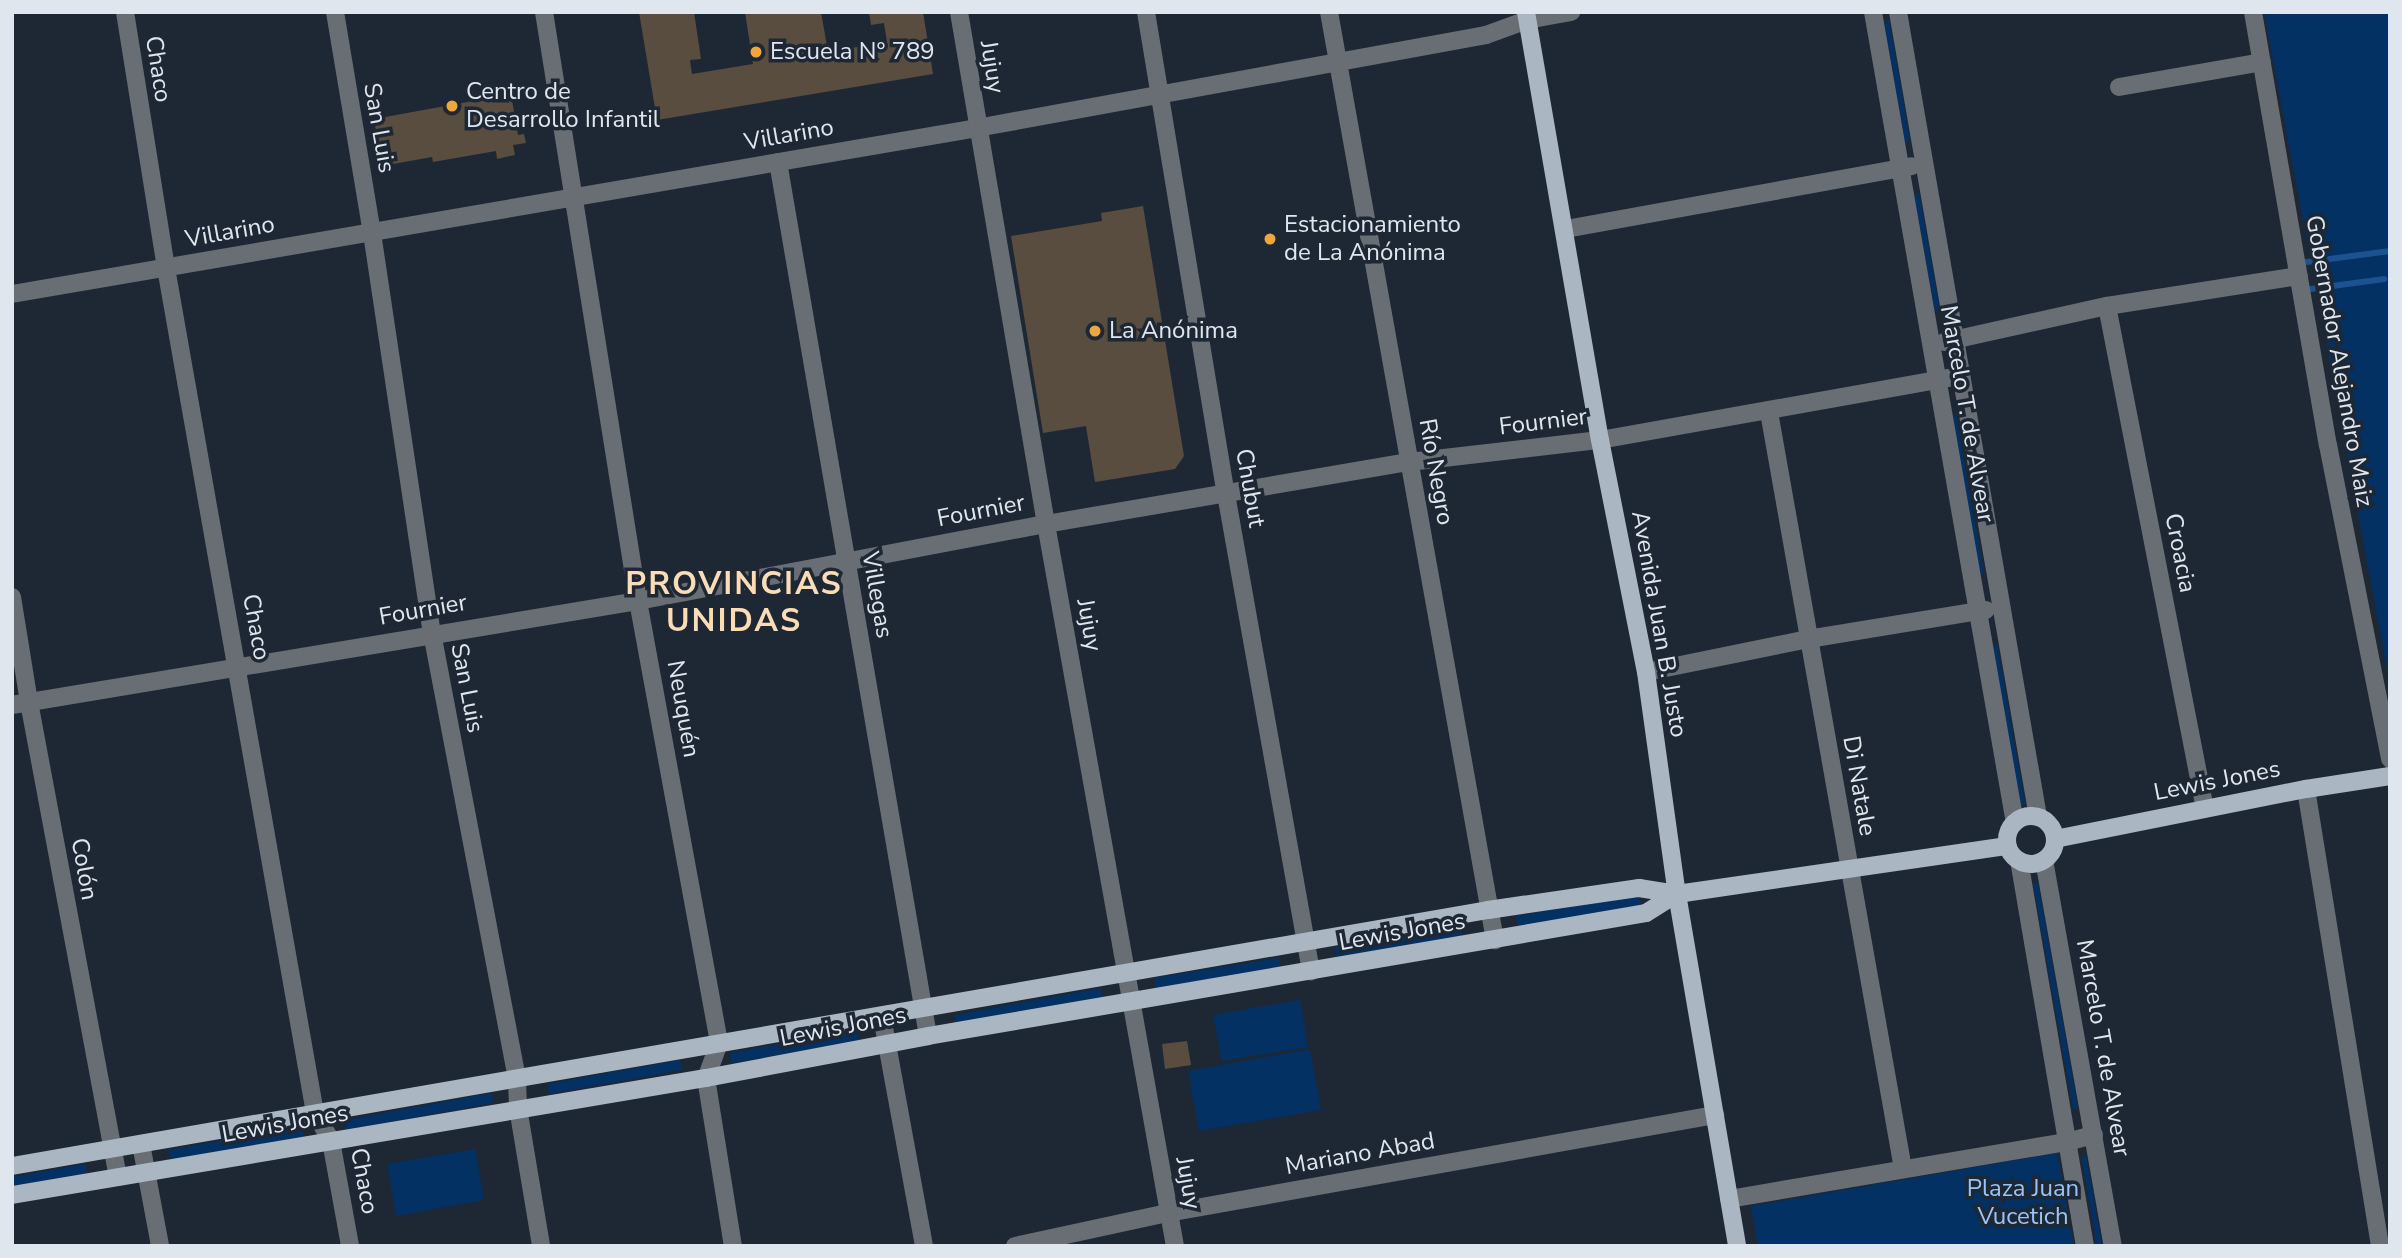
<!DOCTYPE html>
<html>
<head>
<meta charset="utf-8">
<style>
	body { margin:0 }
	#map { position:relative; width:2402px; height:1258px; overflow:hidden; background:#1e2834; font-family:"Nunito Sans",sans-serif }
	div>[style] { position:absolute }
	.green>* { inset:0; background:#033163 }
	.stream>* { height:6px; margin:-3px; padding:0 3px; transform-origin:3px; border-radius:3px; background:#1c5290 }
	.building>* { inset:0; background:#584d3f }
	.minor>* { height:18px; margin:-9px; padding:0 9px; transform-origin:9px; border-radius:9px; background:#696e75 }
	.major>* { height:18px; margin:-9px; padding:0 9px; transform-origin:9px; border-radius:9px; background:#abb6c3 }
	.major>.ring { margin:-9px; padding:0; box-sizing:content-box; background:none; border:18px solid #abb6c3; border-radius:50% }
	.dots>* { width:19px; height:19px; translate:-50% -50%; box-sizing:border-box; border:4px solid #1e2834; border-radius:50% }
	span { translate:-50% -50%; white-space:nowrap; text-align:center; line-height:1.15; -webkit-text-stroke:7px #1e2834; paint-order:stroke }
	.poi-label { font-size:24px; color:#e0e6ee }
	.left { translate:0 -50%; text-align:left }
	.street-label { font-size:24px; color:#e0e6ee }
	.park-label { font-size:24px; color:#9ac4f9 }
	.district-label { font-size:32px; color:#fbdcb6; font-weight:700; letter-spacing:2px }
	.frame { position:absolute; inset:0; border:14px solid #e0e6ee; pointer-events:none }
</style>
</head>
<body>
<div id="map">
	<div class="green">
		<i style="clip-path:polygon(2264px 12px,2390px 12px,2390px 685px)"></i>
		<i style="clip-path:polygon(1889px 20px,1910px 141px,1905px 142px,1884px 22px)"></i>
		<i style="clip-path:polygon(1919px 193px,1940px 311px,1935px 312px,1914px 194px)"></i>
		<i style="clip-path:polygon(1956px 415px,1984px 574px,1979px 575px,1951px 416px)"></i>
		<i style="clip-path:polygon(1997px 645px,2025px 804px,2020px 805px,1992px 646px)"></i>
		<i style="clip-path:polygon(2033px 883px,2038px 883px,2078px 1109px,2073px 1109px)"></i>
		<i style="clip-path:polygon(1639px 895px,1641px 905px,1518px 927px,1516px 916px)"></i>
		<i style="clip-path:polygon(1462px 925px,1463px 936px,1337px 957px,1335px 947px)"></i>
		<i style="clip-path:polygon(1279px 958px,1281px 968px,1156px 989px,1154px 978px)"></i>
		<i style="clip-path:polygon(1101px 988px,1103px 998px,956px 1025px,954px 1015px)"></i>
		<i style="clip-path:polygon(1300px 1000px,1308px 1047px,1222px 1061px,1213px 1015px)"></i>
		<i style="clip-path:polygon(857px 1030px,859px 1041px,732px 1063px,730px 1053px)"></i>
		<i style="clip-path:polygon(1310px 1049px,1321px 1110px,1199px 1131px,1188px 1071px)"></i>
		<i style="clip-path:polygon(680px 1060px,682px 1070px,549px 1094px,547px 1084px)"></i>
		<i style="clip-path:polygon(492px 1093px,493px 1103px,346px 1130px,345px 1120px)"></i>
		<i style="clip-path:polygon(302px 1126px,304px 1137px,171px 1161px,169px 1150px)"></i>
		<i style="clip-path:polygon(475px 1149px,484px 1200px,396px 1216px,387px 1164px)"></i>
		<i style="clip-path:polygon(2057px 1153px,2074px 1246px,1758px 1246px,1751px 1206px)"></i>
		<i style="clip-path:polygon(2086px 1156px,2102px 1246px,2097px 1246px,2081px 1157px)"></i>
		<i style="clip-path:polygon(85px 1164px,87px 1174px,12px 1188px,12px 1177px)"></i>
	</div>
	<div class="stream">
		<i style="left:2299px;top:263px;width:92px;rotate:-7.5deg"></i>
		<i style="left:2303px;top:290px;width:82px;rotate:-7.7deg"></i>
	</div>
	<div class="building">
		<i style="clip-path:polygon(639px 12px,694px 12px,701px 59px,690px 60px,692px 74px,753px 64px,745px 12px,821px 12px,828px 52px,887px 42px,884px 23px,871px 25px,869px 12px,923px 12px,933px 74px,657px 120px)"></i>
		<i style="clip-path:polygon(511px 94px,518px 135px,524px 134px,526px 143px,513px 145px,515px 155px,497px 159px,496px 151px,433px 162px,432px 157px,382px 166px,374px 119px)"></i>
		<i style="clip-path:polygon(1143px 206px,1184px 456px,1175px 469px,1095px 482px,1086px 426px,1043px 433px,1011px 236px,1102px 221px,1101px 213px)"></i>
		<i style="clip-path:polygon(1187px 1041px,1191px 1065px,1165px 1069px,1162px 1044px)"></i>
	</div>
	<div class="minor">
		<i style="left:125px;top:12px;width:259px;rotate:80.9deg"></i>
		<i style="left:166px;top:268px;width:858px;rotate:80deg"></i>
		<i style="left:315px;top:1113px;width:32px;rotate:60deg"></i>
		<i style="left:331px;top:1141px;width:107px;rotate:79.7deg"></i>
		<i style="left:335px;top:12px;width:224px;rotate:80.5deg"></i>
		<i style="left:372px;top:233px;width:404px;rotate:81.5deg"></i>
		<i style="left:432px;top:633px;width:454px;rotate:79.2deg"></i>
		<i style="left:517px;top:1079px;width:29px;rotate:88deg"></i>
		<i style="left:518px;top:1108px;width:140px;rotate:80.5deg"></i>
		<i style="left:544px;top:12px;width:596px;rotate:80.93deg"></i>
		<i style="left:638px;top:601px;width:449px;rotate:79.6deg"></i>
		<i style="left:719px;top:1043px;width:37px;rotate:110deg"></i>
		<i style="left:706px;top:1078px;width:170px;rotate:80.9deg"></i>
		<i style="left:959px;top:12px;width:519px;rotate:80.36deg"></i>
		<i style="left:1046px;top:524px;width:733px;rotate:79.87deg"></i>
		<i style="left:1146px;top:12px;width:489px;rotate:80.6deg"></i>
		<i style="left:1226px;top:494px;width:485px;rotate:79.9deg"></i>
		<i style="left:1329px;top:12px;width:943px;rotate:79.86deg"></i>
		<i style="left:1873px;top:12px;width:823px;rotate:80.07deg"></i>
		<i style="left:1898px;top:12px;width:817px;rotate:80.13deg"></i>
		<i style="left:2253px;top:12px;width:439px;rotate:80.2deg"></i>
		<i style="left:2328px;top:445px;width:320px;rotate:78.8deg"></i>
		<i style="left:2119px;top:87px;width:145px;rotate:-9.9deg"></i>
		<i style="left:778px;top:162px;width:887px;rotate:80.26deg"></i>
		<i style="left:1566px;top:229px;width:351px;rotate:-10.3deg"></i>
		<i style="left:12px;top:294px;width:979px;rotate:-9.76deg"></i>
		<i style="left:977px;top:128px;width:517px;rotate:-10.35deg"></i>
		<i style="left:1486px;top:35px;width:44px;rotate:-20.1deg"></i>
		<i style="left:1527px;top:20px;width:45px;rotate:-10.3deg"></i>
		<i style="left:2107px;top:306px;width:512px;rotate:78.98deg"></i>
		<i style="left:1944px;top:342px;width:167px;rotate:-12.5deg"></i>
		<i style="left:2107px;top:306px;width:194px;rotate:-8.9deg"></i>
		<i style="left:1769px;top:412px;width:769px;rotate:79.96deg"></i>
		<i style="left:12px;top:597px;width:106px;rotate:80.8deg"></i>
		<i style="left:29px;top:702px;width:483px;rotate:79.4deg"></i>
		<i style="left:1646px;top:672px;width:165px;rotate:-11.5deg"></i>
		<i style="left:1808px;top:639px;width:180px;rotate:-9.3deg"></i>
		<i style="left:12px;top:705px;width:635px;rotate:-9.43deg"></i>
		<i style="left:638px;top:601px;width:415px;rotate:-10.7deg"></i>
		<i style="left:1046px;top:524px;width:368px;rotate:-9.7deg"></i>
		<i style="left:1409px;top:462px;width:192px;rotate:-6.6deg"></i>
		<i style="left:1600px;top:440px;width:367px;rotate:-10.1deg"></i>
		<i style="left:2306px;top:789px;width:463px;rotate:80.8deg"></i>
		<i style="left:2019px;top:860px;width:392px;rotate:80.3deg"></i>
		<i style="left:2044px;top:860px;width:392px;rotate:79.9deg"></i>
		<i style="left:882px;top:1017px;width:233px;rotate:79.6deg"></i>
		<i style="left:141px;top:1144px;width:104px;rotate:79.4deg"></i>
		<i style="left:1729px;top:1199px;width:343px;rotate:-9.6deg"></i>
		<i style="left:2067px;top:1142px;width:28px;rotate:-15deg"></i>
		<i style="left:1015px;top:1246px;width:157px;rotate:-12.2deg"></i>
		<i style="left:1168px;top:1213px;width:556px;rotate:-10.16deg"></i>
	</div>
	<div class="major">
		<i style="left:1526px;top:12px;width:434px;rotate:80.2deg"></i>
		<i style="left:1600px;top:440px;width:237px;rotate:78.8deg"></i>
		<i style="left:1646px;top:672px;width:224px;rotate:82.1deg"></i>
		<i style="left:1677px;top:894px;width:357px;rotate:80.3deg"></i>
		<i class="ring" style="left:2007px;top:816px;width:30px;height:30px"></i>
		<i style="left:2055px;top:839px;width:256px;rotate:-11.3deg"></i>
		<i style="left:2306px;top:789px;width:85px;rotate:-8.8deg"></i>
		<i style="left:12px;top:1166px;width:1498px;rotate:-9.84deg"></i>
		<i style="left:1488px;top:910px;width:153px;rotate:-8.3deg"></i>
		<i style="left:1639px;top:888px;width:38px;rotate:9deg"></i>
		<i style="left:1677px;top:894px;width:334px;rotate:-8.3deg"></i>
		<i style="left:12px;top:1195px;width:704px;rotate:-9.57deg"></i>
		<i style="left:706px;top:1078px;width:226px;rotate:-10.7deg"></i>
		<i style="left:928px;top:1036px;width:728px;rotate:-9.72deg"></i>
		<i style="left:1646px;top:913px;width:36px;rotate:-32deg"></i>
	</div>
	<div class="dots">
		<i style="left:756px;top:52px;background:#efa73d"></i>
		<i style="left:452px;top:106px;background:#efa73d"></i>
		<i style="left:1270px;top:239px;background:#efa73d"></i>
		<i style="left:1095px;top:331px;background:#efa73d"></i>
	</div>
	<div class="poi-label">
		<span class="left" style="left:770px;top:52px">Escuela N° 789</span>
		<span class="left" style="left:466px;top:106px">Centro de<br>Desarrollo Infantil</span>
		<span class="left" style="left:1284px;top:239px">Estacionamiento<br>de La Anónima</span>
		<span class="left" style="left:1109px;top:331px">La Anónima</span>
	</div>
	<div class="street-label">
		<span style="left:992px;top:67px;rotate:81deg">Jujuy</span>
		<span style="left:158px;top:69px;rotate:81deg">Chaco</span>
		<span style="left:379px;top:128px;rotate:80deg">San Luis</span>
		<span style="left:789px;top:135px;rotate:-10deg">Villarino</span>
		<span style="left:230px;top:232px;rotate:-10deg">Villarino</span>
		<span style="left:2339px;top:361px;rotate:80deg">Gobernador Alejandro Maiz</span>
		<span style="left:1967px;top:414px;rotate:80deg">Marcelo T. de Alvear</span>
		<span style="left:1543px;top:422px;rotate:-7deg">Fournier</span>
		<span style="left:1436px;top:472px;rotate:80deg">Río Negro</span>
		<span style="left:1250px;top:488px;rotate:80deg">Chubut</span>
		<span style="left:981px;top:511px;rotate:-11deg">Fournier</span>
		<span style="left:2180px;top:553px;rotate:79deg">Croacia</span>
		<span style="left:877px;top:595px;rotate:80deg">Villegas</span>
		<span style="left:423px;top:610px;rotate:-10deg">Fournier</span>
		<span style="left:1659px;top:624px;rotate:80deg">Avenida Juan B. Justo</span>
		<span style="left:1089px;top:625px;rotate:80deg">Jujuy</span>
		<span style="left:256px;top:627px;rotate:80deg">Chaco</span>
		<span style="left:467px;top:688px;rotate:79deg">San Luis</span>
		<span style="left:683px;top:709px;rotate:80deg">Neuquén</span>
		<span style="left:2217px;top:781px;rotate:-11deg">Lewis Jones</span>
		<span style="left:1859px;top:786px;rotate:80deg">Di Natale</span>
		<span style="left:84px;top:869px;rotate:80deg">Colón</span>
		<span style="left:1402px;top:932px;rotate:-10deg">Lewis Jones</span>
		<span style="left:843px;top:1027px;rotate:-11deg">Lewis Jones</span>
		<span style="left:2103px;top:1048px;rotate:80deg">Marcelo T. de Alvear</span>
		<span style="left:285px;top:1124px;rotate:-10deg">Lewis Jones</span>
		<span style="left:1360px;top:1154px;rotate:-10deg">Mariano Abad</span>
		<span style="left:364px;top:1181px;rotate:80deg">Chaco</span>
		<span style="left:1188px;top:1183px;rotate:80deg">Jujuy</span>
	</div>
	<div class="park-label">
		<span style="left:2023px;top:1203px">Plaza Juan<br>Vucetich</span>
	</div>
	<div class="district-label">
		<span style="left:734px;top:603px">PROVINCIAS<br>UNIDAS</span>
	</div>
	<div class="frame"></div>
</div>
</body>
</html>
